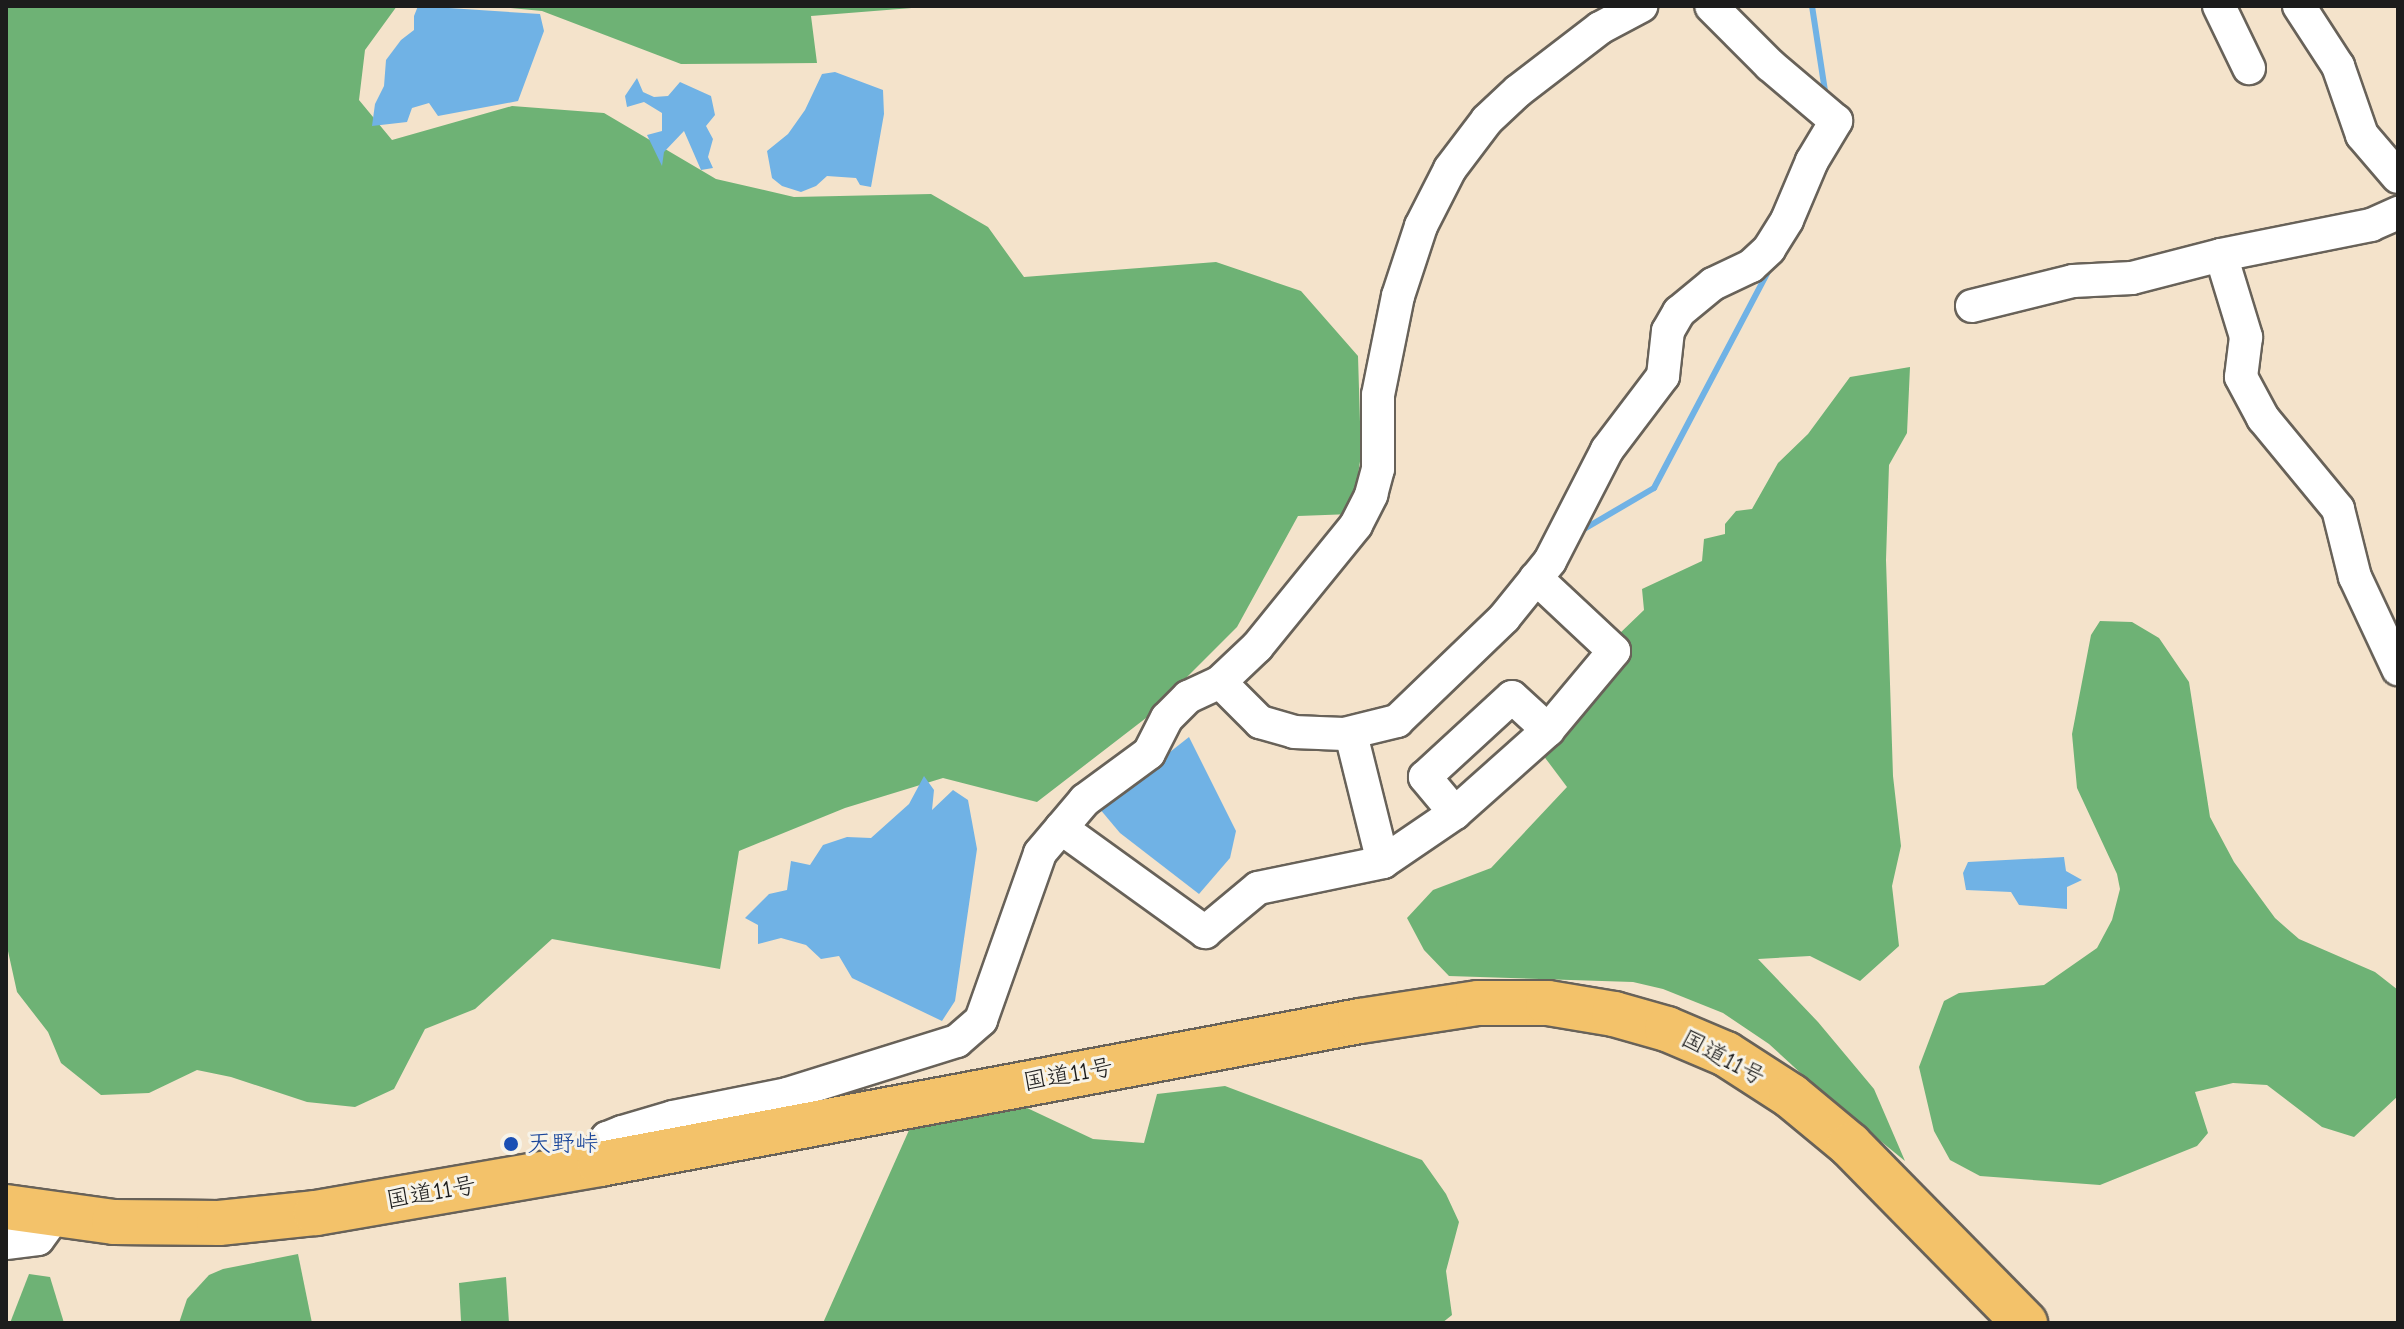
<!DOCTYPE html>
<html>
<head>
<meta charset="utf-8">
<style>
	body { margin:0 }
	#map { position:relative; width:2404px; height:1329px; overflow:hidden; background:#f4e3cb; font-family:"Comic Neue","Klee One",sans-serif }
	div>[style] { position:absolute }
	.forest>* { inset:0; background:#6eb275 }
	.water>* { inset:0; background:#70b2e5 }
	.stream>* { height:6px; margin:-3px; padding:0 3px; transform-origin:3px; border-radius:3px; background:#70b2e5 }
	.roads { filter:drop-shadow(2px 0 #686259) drop-shadow(-2px 0 #686259) drop-shadow(0 2px #686259) drop-shadow(0 -2px #686259) }
	.minor>* { height:32px; margin:-16px; padding:0 16px; transform-origin:16px; border-radius:16px; background:#fff }
	.highway>* { height:44px; margin:-22px; padding:0 22px; transform-origin:22px; border-radius:22px; background:#f3c26a }
	.dots>* { width:22px; height:22px; translate:-50% -50%; box-sizing:border-box; border:4px solid #f7f3e8; border-radius:50% }
	span { translate:-50% -50%; white-space:nowrap; text-align:center; line-height:1.15; -webkit-text-stroke:6px #f7f3e8; paint-order:stroke }
	.street-label { font-size:24px; color:#1c1c1c }
	.transit-label { font-size:24px; color:#164399 }
	.left { translate:0 -50%; text-align:left }
	.frame { position:absolute; inset:0; border:8px solid #1c1c1c; pointer-events:none }
</style>
</head>
<body>
<div id="map">
	<div class="forest">
		<i style="clip-path:polygon(6px 6px,397px 6px,365px 50px,359px 100px,392px 140px,512px 106px,604px 113px,716px 179px,794px 197px,931px 194px,988px 227px,1024px 277px,1216px 262px,1301px 291px,1358px 356px,1361px 455px,1352px 514px,1298px 516px,1237px 627px,1146px 718px,1037px 802px,943px 778px,845px 808px,739px 851px,720px 969px,552px 939px,475px 1009px,425px 1029px,394px 1089px,355px 1107px,307px 1102px,231px 1077px,197px 1070px,149px 1093px,101px 1095px,61px 1063px,48px 1032px,17px 992px,6px 942px)"></i>
		<i style="clip-path:polygon(491px 6px,937px 6px,811px 16px,817px 63px,681px 64px,542px 11px)"></i>
		<i style="clip-path:polygon(1910px 367px,1907px 433px,1889px 465px,1886px 560px,1893px 776px,1901px 846px,1892px 886px,1899px 946px,1860px 981px,1810px 956px,1758px 959px,1818px 1022px,1874px 1089px,1905px 1161px,1829px 1099px,1769px 1044px,1723px 1013px,1663px 989px,1633px 982px,1449px 976px,1424px 950px,1407px 918px,1433px 890px,1491px 868px,1567px 787px,1540px 751px,1618px 635px,1644px 610px,1642px 589px,1702px 561px,1704px 539px,1725px 534px,1725px 524px,1736px 511px,1752px 509px,1778px 463px,1808px 434px,1850px 377px)"></i>
		<i style="clip-path:polygon(2100px 621px,2132px 622px,2159px 638px,2189px 682px,2210px 817px,2234px 862px,2275px 918px,2299px 939px,2375px 972px,2398px 990px,2398px 1096px,2354px 1137px,2322px 1127px,2267px 1085px,2233px 1083px,2195px 1092px,2208px 1133px,2197px 1146px,2100px 1185px,1980px 1176px,1950px 1160px,1934px 1131px,1919px 1067px,1944px 1001px,1959px 993px,2044px 985px,2097px 948px,2112px 920px,2120px 889px,2117px 874px,2077px 788px,2072px 734px,2091px 635px)"></i>
		<i style="clip-path:polygon(1225px 1086px,1422px 1160px,1446px 1194px,1459px 1222px,1446px 1271px,1452px 1315px,1442px 1323px,823px 1323px,914px 1119px,1010px 1100px,1093px 1139px,1144px 1143px,1157px 1094px)"></i>
		<i style="clip-path:polygon(298px 1254px,312px 1323px,179px 1323px,187px 1299px,209px 1275px,223px 1269px)"></i>
		<i style="clip-path:polygon(29px 1274px,50px 1277px,64px 1323px,10px 1323px)"></i>
		<i style="clip-path:polygon(506px 1277px,509px 1323px,456px 1323px,461px 1321px,459px 1283px)"></i>
	</div>
	<div class="water">
		<i style="clip-path:polygon(418px 6px,540px 14px,544px 31px,518px 101px,438px 116px,429px 103px,412px 108px,407px 122px,372px 126px,375px 104px,384px 86px,386px 60px,401px 40px,414px 30px,414px 16px)"></i>
		<i style="clip-path:polygon(835px 72px,883px 90px,884px 114px,871px 187px,860px 185px,856px 178px,827px 176px,816px 186px,801px 192px,782px 186px,772px 178px,767px 151px,788px 134px,805px 110px,822px 74px)"></i>
		<i style="clip-path:polygon(637px 78px,643px 92px,654px 97px,668px 96px,680px 82px,711px 96px,715px 115px,706px 126px,713px 139px,708px 157px,713px 168px,701px 170px,684px 131px,664px 152px,662px 166px,647px 135px,662px 131px,662px 113px,644px 102px,627px 107px,625px 96px)"></i>
		<i style="clip-path:polygon(1189px 737px,1236px 831px,1230px 858px,1199px 894px,1120px 833px,1099px 808px)"></i>
		<i style="clip-path:polygon(924px 776px,934px 790px,932px 810px,953px 790px,968px 800px,977px 849px,955px 1001px,942px 1021px,852px 978px,839px 956px,821px 959px,806px 945px,781px 938px,758px 944px,758px 925px,745px 918px,769px 894px,787px 890px,791px 861px,810px 865px,823px 845px,847px 837px,871px 838px,909px 804px)"></i>
		<i style="clip-path:polygon(2064px 857px,2066px 871px,2082px 880px,2067px 887px,2067px 909px,2019px 905px,2011px 892px,1966px 890px,1963px 873px,1968px 862px)"></i>
	</div>
	<div class="stream">
		<i style="left:1812px;top:6px;width:93px;rotate:81.3deg"></i>
		<i style="left:1579px;top:532px;width:87px;rotate:-30.4deg"></i>
		<i style="left:1654px;top:488px;width:253px;rotate:-62.2deg"></i>
	</div>
	<div class="roads">
		<div class="minor">
			<i style="left:2219px;top:6px;width:69px;rotate:64.2deg"></i>
			<i style="left:2299px;top:6px;width:72px;rotate:57deg"></i>
			<i style="left:2338px;top:66px;width:73px;rotate:70.8deg"></i>
			<i style="left:2362px;top:135px;width:55px;rotate:49.4deg"></i>
			<i style="left:2221px;top:255px;width:86px;rotate:73deg"></i>
			<i style="left:2246px;top:337px;width:40px;rotate:97.1deg"></i>
			<i style="left:2241px;top:377px;width:47px;rotate:61.8deg"></i>
			<i style="left:2263px;top:418px;width:118px;rotate:50.5deg"></i>
			<i style="left:2338px;top:509px;width:70px;rotate:76deg"></i>
			<i style="left:2355px;top:577px;width:102px;rotate:64.9deg"></i>
			<i style="left:1972px;top:306px;width:104px;rotate:-13.9deg"></i>
			<i style="left:2073px;top:281px;width:59px;rotate:-2.9deg"></i>
			<i style="left:2132px;top:278px;width:92px;rotate:-14.5deg"></i>
			<i style="left:2221px;top:255px;width:153px;rotate:-11.3deg"></i>
			<i style="left:2371px;top:225px;width:30px;rotate:-24deg"></i>
			<i style="left:1220px;top:682px;width:57px;rotate:45deg"></i>
			<i style="left:1260px;top:722px;width:35px;rotate:16deg"></i>
			<i style="left:1294px;top:732px;width:50px;rotate:2.3deg"></i>
			<i style="left:1344px;top:734px;width:55px;rotate:-13.8deg"></i>
			<i style="left:1397px;top:721px;width:149px;rotate:-43.9deg"></i>
			<i style="left:1504px;top:618px;width:73px;rotate:-51.1deg"></i>
			<i style="left:1550px;top:561px;width:125px;rotate:-62.8deg"></i>
			<i style="left:1607px;top:450px;width:93px;rotate:-52.9deg"></i>
			<i style="left:1663px;top:376px;width:45px;rotate:-83.7deg"></i>
			<i style="left:1668px;top:331px;width:22px;rotate:-60deg"></i>
			<i style="left:1679px;top:312px;width:44px;rotate:-39.5deg"></i>
			<i style="left:1713px;top:284px;width:42px;rotate:-25.3deg"></i>
			<i style="left:1751px;top:266px;width:25px;rotate:-43deg"></i>
			<i style="left:1769px;top:249px;width:34px;rotate:-58deg"></i>
			<i style="left:1787px;top:220px;width:64px;rotate:-67deg"></i>
			<i style="left:1812px;top:161px;width:47px;rotate:-59deg"></i>
			<i style="left:1836px;top:121px;width:87px;rotate:-139.7deg"></i>
			<i style="left:1770px;top:65px;width:83px;rotate:-135deg"></i>
			<i style="left:1351px;top:734px;width:132px;rotate:76deg"></i>
			<i style="left:1455px;top:813px;width:47px;rotate:-129.8deg"></i>
			<i style="left:1425px;top:777px;width:118px;rotate:-42.6deg"></i>
			<i style="left:1512px;top:697px;width:49px;rotate:42.5deg"></i>
			<i style="left:1061px;top:828px;width:178px;rotate:35.8deg"></i>
			<i style="left:1205px;top:932px;width:69px;rotate:-39.7deg"></i>
			<i style="left:1258px;top:888px;width:128px;rotate:-11.7deg"></i>
			<i style="left:1383px;top:862px;width:87px;rotate:-34.2deg"></i>
			<i style="left:1455px;top:813px;width:125px;rotate:-41.7deg"></i>
			<i style="left:1548px;top:730px;width:103px;rotate:-50.1deg"></i>
			<i style="left:1614px;top:651px;width:107px;rotate:-136.9deg"></i>
			<i style="left:600px;top:1164px;width:16px;rotate:-86deg"></i>
			<i style="left:601px;top:1148px;width:12px;rotate:-59deg"></i>
			<i style="left:607px;top:1138px;width:16px;rotate:-22deg"></i>
			<i style="left:622px;top:1132px;width:53px;rotate:-16.4deg"></i>
			<i style="left:673px;top:1117px;width:116px;rotate:-11.4deg"></i>
			<i style="left:787px;top:1094px;width:178px;rotate:-17.3deg"></i>
			<i style="left:957px;top:1041px;width:32px;rotate:-41deg"></i>
			<i style="left:981px;top:1020px;width:177px;rotate:-70.5deg"></i>
			<i style="left:1040px;top:853px;width:70px;rotate:-49.7deg"></i>
			<i style="left:1085px;top:800px;width:79px;rotate:-36.3deg"></i>
			<i style="left:1149px;top:753px;width:39px;rotate:-63deg"></i>
			<i style="left:1167px;top:718px;width:30px;rotate:-45deg"></i>
			<i style="left:1188px;top:697px;width:35px;rotate:-25deg"></i>
			<i style="left:1220px;top:682px;width:51px;rotate:-43.4deg"></i>
			<i style="left:1257px;top:647px;width:157px;rotate:-50.9deg"></i>
			<i style="left:1356px;top:525px;width:34px;rotate:-63deg"></i>
			<i style="left:1371px;top:495px;width:27px;rotate:-75deg"></i>
			<i style="left:1378px;top:469px;width:74px;rotate:-90deg"></i>
			<i style="left:1378px;top:395px;width:101px;rotate:-78.6deg"></i>
			<i style="left:1398px;top:296px;width:74px;rotate:-71.8deg"></i>
			<i style="left:1421px;top:226px;width:64px;rotate:-63deg"></i>
			<i style="left:1450px;top:169px;width:61px;rotate:-52.9deg"></i>
			<i style="left:1487px;top:120px;width:42px;rotate:-43.1deg"></i>
			<i style="left:1518px;top:91px;width:103px;rotate:-37.5deg"></i>
			<i style="left:1600px;top:28px;width:47px;rotate:-28.2deg"></i>
			<i style="left:6px;top:1243px;width:32px;rotate:-7deg"></i>
			<i style="left:38px;top:1239px;width:29px;rotate:-54deg"></i>
		</div>
		<div class="highway">
			<i style="left:6px;top:1207px;width:109px;rotate:7.9deg"></i>
			<i style="left:114px;top:1222px;width:105px;rotate:0.5deg"></i>
			<i style="left:219px;top:1223px;width:98px;rotate:-5.9deg"></i>
			<i style="left:316px;top:1213px;width:288px;rotate:-9.8deg"></i>
			<i style="left:600px;top:1164px;width:773px;rotate:-10.66deg"></i>
			<i style="left:1360px;top:1021px;width:119px;rotate:-8.7deg"></i>
			<i style="left:1478px;top:1003px;width:70px"></i>
			<i style="left:1548px;top:1003px;width:67px;rotate:9.5deg"></i>
			<i style="left:1614px;top:1014px;width:55px;rotate:15.8deg"></i>
			<i style="left:1667px;top:1029px;width:64px;rotate:23deg"></i>
			<i style="left:1726px;top:1054px;width:77px;rotate:32.9deg"></i>
			<i style="left:1791px;top:1096px;width:77px;rotate:39.7deg"></i>
			<i style="left:1850px;top:1145px;width:250px;rotate:45.5deg"></i>
		</div>
	</div>
	<div class="dots">
		<i style="left:511px;top:1144px;background:#1a4fb4"></i>
	</div>
	<div class="street-label">
		<span style="left:1723px;top:1058px;rotate:28deg">国道11号</span>
		<span style="left:1068px;top:1075px;rotate:-10deg">国道11号</span>
		<span style="left:431px;top:1193px;rotate:-10deg">国道11号</span>
	</div>
	<div class="transit-label">
		<span class="left" style="left:527px;top:1144px">天野峠</span>
	</div>
	<div class="frame"></div>
</div>
</body>
</html>
